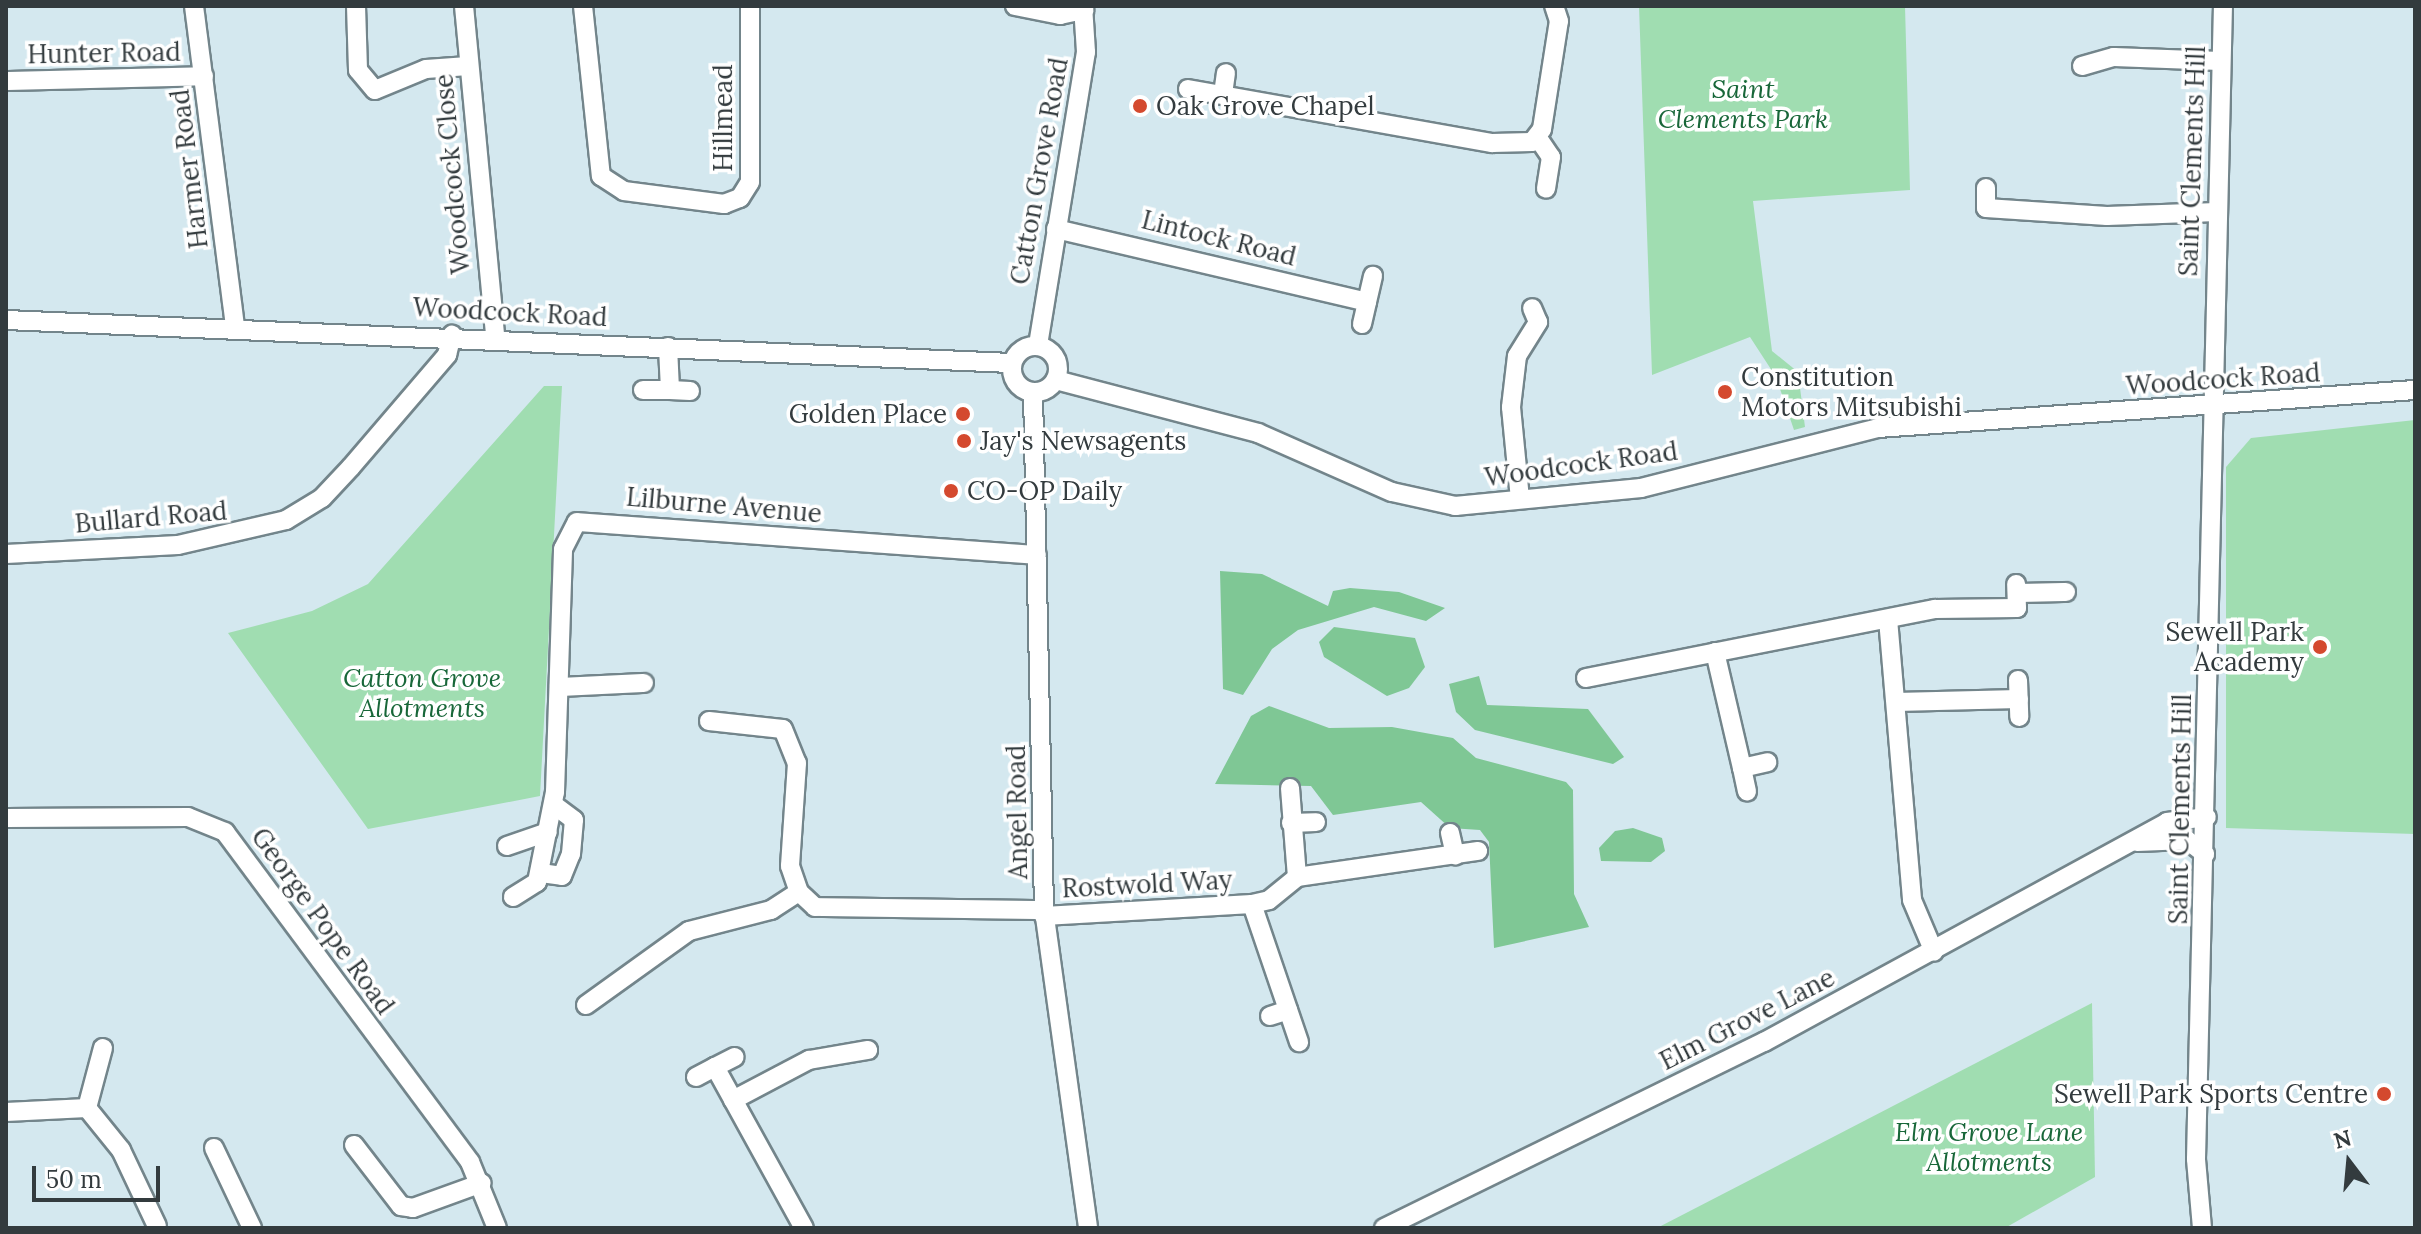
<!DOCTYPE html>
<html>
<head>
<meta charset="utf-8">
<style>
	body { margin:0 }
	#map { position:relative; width:2421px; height:1234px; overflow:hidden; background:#d4e8ef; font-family:Lora,serif }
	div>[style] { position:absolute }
	.green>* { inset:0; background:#a0ddb1 }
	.forest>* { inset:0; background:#7fc795 }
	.roads { filter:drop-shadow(2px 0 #73858b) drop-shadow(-2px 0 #73858b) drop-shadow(0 2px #73858b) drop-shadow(0 -2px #73858b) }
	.minor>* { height:18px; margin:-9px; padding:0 9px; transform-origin:9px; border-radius:9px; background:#fff }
	.minor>.ring { margin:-9px; padding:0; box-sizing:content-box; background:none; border:18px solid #fff; border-radius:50% }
	.dots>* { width:22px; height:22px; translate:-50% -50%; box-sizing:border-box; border:4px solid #fff; border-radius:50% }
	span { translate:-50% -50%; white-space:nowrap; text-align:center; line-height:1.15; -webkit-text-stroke:7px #fff; paint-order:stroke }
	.street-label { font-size:26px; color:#333b3e }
	.park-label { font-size:26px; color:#186739; font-style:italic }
	.poi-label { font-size:26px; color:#333b3e }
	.left { translate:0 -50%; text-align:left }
	.right { translate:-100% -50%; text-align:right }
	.frame { position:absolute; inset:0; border:8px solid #333b3e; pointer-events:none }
	.north { position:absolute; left:2309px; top:1122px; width:80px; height:80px; -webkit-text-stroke:6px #fff; paint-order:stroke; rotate:344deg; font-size:22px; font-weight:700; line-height:32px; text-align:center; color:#333b3e }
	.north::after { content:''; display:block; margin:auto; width:28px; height:36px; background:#333b3e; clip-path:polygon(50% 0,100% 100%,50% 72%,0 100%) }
	.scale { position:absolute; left:32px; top:1166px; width:128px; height:36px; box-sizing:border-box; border:4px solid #333b3e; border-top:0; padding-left:10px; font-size:24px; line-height:28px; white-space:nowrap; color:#333b3e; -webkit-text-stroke:6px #fff; paint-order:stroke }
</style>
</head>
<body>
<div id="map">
	<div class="green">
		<i style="clip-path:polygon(1639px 6px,1905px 6px,1910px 190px,1753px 201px,1772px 351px,1798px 372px,1805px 427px,1794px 430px,1776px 377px,1750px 337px,1652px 375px)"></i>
		<i style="clip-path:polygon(544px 386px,562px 386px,540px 796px,368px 829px,228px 633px,312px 611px,368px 584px)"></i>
		<i style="clip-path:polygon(2415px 420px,2415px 834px,2226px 828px,2226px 467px,2251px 438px)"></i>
		<i style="clip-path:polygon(2092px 1003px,2095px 1177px,2005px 1228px,1657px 1228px)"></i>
	</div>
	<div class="forest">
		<i style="clip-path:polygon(1220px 571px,1262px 574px,1328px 606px,1333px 591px,1350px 588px,1399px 592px,1445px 608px,1426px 621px,1374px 607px,1298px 630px,1272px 649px,1243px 695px,1223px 689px)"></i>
		<i style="clip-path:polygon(1334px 627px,1415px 638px,1425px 667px,1409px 688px,1387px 696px,1324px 657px,1319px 642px)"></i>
		<i style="clip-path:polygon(1479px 676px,1487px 705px,1588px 709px,1624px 757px,1613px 764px,1475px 730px,1456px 712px,1449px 684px)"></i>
		<i style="clip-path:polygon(1269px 706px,1329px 728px,1392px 727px,1453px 738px,1476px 758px,1566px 782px,1573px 790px,1574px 894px,1589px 927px,1494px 948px,1489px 842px,1480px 830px,1450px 828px,1421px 802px,1333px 815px,1311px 786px,1215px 784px,1251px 716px)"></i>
		<i style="clip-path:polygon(1633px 828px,1662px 838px,1665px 851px,1651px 862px,1601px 861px,1599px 848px,1615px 831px)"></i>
	</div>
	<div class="roads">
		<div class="minor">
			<i style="left:194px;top:6px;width:323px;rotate:82.7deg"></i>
			<i style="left:356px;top:6px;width:64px;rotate:88.2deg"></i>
			<i style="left:358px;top:70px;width:26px;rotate:50deg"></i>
			<i style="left:375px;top:90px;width:55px;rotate:-22.4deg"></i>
			<i style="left:426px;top:69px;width:42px;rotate:-4.1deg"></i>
			<i style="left:464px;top:6px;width:331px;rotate:84.6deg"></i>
			<i style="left:583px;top:6px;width:171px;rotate:84deg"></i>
			<i style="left:601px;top:176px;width:27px;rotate:33deg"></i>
			<i style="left:624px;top:191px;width:101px;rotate:7.4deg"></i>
			<i style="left:724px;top:204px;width:17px;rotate:-21deg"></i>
			<i style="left:740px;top:198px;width:19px;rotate:-58deg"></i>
			<i style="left:750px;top:182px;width:176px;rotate:-90deg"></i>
			<i style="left:1015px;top:6px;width:46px;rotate:11.3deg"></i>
			<i style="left:1060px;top:15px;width:25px;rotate:-12deg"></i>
			<i style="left:2082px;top:66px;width:33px;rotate:-16deg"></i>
			<i style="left:2114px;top:57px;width:106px;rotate:2.2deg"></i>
			<i style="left:6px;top:81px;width:198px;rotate:-1.4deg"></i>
			<i style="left:1188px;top:89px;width:309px;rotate:10.1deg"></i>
			<i style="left:1492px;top:143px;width:40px;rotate:-1.4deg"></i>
			<i style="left:1532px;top:142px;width:16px;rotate:-52deg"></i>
			<i style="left:1542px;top:129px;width:109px;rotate:-81.1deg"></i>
			<i style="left:1559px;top:21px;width:16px;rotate:-108deg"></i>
			<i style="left:1223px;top:94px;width:21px;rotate:-82deg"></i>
			<i style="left:1538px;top:138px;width:23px;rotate:56deg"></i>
			<i style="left:1551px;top:157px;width:32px;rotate:99deg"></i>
			<i style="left:1986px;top:188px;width:20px;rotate:90deg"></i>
			<i style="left:1986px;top:208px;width:121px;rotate:3.8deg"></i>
			<i style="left:2107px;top:216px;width:110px;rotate:-2.1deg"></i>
			<i style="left:1056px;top:229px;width:319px;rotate:13.2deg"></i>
			<i style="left:1367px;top:302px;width:27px;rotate:-77deg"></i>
			<i style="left:6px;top:320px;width:1007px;rotate:2.45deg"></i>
			<i style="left:1362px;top:324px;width:23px;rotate:-77deg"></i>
			<i style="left:1038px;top:345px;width:297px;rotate:-80.7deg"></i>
			<i style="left:1086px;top:52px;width:46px;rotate:-93.7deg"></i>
			<i class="ring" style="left:1012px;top:346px;width:28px;height:28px"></i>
			<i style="left:668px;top:347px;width:43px;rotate:87.3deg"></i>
			<i style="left:670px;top:390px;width:20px;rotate:3deg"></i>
			<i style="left:1056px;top:380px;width:209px;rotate:14.7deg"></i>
			<i style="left:1258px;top:433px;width:146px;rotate:23.8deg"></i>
			<i style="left:1392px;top:492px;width:65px;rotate:12.5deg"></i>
			<i style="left:1455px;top:506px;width:187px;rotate:-5.5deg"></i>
			<i style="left:1641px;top:488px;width:244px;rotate:-14.2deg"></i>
			<i style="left:1878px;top:428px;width:538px;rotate:-4.05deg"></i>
			<i style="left:643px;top:390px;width:27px"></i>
			<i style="left:1033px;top:392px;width:518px;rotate:88.78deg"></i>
			<i style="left:1044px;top:910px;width:321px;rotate:82.1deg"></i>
			<i style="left:1520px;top:499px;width:92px;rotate:-95.6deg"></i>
			<i style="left:1511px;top:407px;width:51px;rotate:-83.3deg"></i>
			<i style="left:1517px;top:356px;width:40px;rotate:-58deg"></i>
			<i style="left:1538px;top:322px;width:15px;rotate:-113deg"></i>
			<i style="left:6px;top:554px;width:172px;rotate:-3deg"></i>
			<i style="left:178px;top:545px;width:111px;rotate:-13deg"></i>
			<i style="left:286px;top:520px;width:42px;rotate:-31.4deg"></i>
			<i style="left:322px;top:498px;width:42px;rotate:-46.9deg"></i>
			<i style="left:351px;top:467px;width:148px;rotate:-49.4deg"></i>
			<i style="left:447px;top:355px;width:21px;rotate:-76deg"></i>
			<i style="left:2017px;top:593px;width:49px;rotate:-1.2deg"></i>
			<i style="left:1888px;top:619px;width:282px;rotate:85.1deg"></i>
			<i style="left:1912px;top:900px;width:56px;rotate:67.1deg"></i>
			<i style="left:1715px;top:652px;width:119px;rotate:76.9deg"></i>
			<i style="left:1742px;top:768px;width:26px;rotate:-13deg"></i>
			<i style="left:1586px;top:678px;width:356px;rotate:-11.2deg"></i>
			<i style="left:1935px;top:609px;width:82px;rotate:-0.7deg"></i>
			<i style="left:2017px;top:608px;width:24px;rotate:-92deg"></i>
			<i style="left:2018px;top:680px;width:37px;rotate:88deg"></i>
			<i style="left:559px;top:687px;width:85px;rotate:-2.7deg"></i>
			<i style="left:1896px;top:702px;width:123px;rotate:-1.4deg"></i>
			<i style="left:709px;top:721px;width:74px;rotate:6.2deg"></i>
			<i style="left:783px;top:729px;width:37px;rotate:68deg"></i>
			<i style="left:797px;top:763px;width:103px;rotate:93.9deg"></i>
			<i style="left:790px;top:866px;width:28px;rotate:71deg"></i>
			<i style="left:799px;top:892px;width:22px;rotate:43deg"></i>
			<i style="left:815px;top:907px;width:229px;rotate:0.8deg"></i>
			<i style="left:1742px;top:768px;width:24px;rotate:78deg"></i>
			<i style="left:1290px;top:788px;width:89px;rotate:85.5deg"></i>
			<i style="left:1297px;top:877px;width:183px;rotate:-8.2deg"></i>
			<i style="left:6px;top:818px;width:182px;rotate:-0.3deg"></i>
			<i style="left:188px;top:817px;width:40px;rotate:22deg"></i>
			<i style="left:225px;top:832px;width:411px;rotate:53.4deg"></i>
			<i style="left:470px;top:1162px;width:71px;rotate:67.8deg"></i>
			<i style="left:1291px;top:823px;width:25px;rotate:-2deg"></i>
			<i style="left:1450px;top:833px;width:23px;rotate:77deg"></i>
			<i style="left:2137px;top:842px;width:50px;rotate:-2.3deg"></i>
			<i style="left:2187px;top:840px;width:23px;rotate:38deg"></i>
			<i style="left:507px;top:846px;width:43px;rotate:-18.9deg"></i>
			<i style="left:541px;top:873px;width:21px;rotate:8deg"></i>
			<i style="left:562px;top:876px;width:24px;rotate:-68deg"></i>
			<i style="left:571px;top:854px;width:34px;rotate:-85deg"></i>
			<i style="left:574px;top:820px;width:26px;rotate:-143deg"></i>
			<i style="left:513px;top:897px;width:28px;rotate:-32deg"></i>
			<i style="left:537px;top:882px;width:92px;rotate:-78.7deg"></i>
			<i style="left:555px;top:792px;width:243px;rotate:-88.1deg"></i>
			<i style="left:563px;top:549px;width:30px;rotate:-63deg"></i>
			<i style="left:577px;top:522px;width:461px;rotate:4.1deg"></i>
			<i style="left:1252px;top:904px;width:146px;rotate:71.2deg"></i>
			<i style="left:1044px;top:916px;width:208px;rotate:-3.3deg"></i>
			<i style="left:1252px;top:904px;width:17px;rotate:-13deg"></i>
			<i style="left:1269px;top:900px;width:36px;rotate:-39deg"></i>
			<i style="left:586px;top:1005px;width:127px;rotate:-35.7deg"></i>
			<i style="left:689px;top:931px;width:85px;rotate:-14.4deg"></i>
			<i style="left:771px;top:910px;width:33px;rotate:-33deg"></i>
			<i style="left:1270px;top:1016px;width:19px;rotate:-18deg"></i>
			<i style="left:715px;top:1067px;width:22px;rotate:-27deg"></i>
			<i style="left:696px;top:1077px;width:21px;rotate:-28deg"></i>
			<i style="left:715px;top:1067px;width:184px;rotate:61.1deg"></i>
			<i style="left:733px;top:1100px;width:86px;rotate:-27.8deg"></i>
			<i style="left:809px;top:1060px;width:60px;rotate:-9.6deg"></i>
			<i style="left:87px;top:1108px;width:54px;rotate:51deg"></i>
			<i style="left:121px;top:1150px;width:84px;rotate:64.7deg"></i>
			<i style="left:6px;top:1112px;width:81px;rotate:-2.8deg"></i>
			<i style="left:87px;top:1108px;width:62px;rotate:-75.1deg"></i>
			<i style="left:354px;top:1145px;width:77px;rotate:52.4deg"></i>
			<i style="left:401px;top:1206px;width:12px;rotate:9deg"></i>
			<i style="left:413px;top:1208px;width:73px;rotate:-19.9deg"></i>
			<i style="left:214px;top:1148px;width:89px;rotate:64.6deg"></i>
			<i style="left:1384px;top:1228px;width:423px;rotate:-26.1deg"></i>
			<i style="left:1764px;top:1042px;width:459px;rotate:-28.6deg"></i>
			<i style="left:2167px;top:822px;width:40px;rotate:-7.1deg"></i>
			<i style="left:2202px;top:1228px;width:69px;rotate:-95deg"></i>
			<i style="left:2196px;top:1159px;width:1153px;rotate:-88.66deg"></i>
		</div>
	</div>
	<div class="dots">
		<i style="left:1140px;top:106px;background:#d4492e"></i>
		<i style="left:1725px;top:392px;background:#d4492e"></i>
		<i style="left:963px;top:414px;background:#d4492e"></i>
		<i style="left:964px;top:441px;background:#d4492e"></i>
		<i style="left:951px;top:491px;background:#d4492e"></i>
		<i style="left:2320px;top:647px;background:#d4492e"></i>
		<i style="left:2384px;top:1094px;background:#d4492e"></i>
	</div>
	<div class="street-label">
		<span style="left:104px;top:53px;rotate:-1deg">Hunter Road</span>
		<span style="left:723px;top:118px;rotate:-90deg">Hillmead</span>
		<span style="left:2192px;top:161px;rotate:-88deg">Saint Clements Hill</span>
		<span style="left:189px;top:169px;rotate:-97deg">Harmer Road</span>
		<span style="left:1039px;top:171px;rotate:-80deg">Catton Grove Road</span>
		<span style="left:452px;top:174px;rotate:-95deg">Woodcock Close</span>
		<span style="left:1219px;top:238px;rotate:14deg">Lintock Road</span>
		<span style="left:510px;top:312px;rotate:3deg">Woodcock Road</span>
		<span style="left:2223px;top:379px;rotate:-4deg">Woodcock Road</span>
		<span style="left:1581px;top:464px;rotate:-8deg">Woodcock Road</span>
		<span style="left:724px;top:505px;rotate:5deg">Lilburne Avenue</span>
		<span style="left:151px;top:517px;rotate:-5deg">Bullard Road</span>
		<span style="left:2180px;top:809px;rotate:-89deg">Saint Clements Hill</span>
		<span style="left:1017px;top:812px;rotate:-91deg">Angel Road</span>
		<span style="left:1147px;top:884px;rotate:-3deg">Rostwold Way</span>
		<span style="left:323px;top:921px;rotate:54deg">George Pope Road</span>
		<span style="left:1747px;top:1019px;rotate:-27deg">Elm Grove Lane</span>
	</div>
	<div class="park-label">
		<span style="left:1743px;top:104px">Saint<br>Clements Park</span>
		<span style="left:422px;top:693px">Catton Grove<br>Allotments</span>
		<span style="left:1989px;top:1147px">Elm Grove Lane<br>Allotments</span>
	</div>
	<div class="poi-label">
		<span class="left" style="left:1156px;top:106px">Oak Grove Chapel</span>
		<span class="left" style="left:1741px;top:392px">Constitution<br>Motors Mitsubishi</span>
		<span class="right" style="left:947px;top:414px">Golden Place</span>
		<span class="left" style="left:980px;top:441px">Jay's Newsagents</span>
		<span class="left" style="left:967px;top:491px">CO-OP Daily</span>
		<span class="right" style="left:2304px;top:647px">Sewell Park<br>Academy</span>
		<span class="right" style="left:2368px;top:1094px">Sewell Park Sports Centre</span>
	</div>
	<div class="frame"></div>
	<div class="north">N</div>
	<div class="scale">50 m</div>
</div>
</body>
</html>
